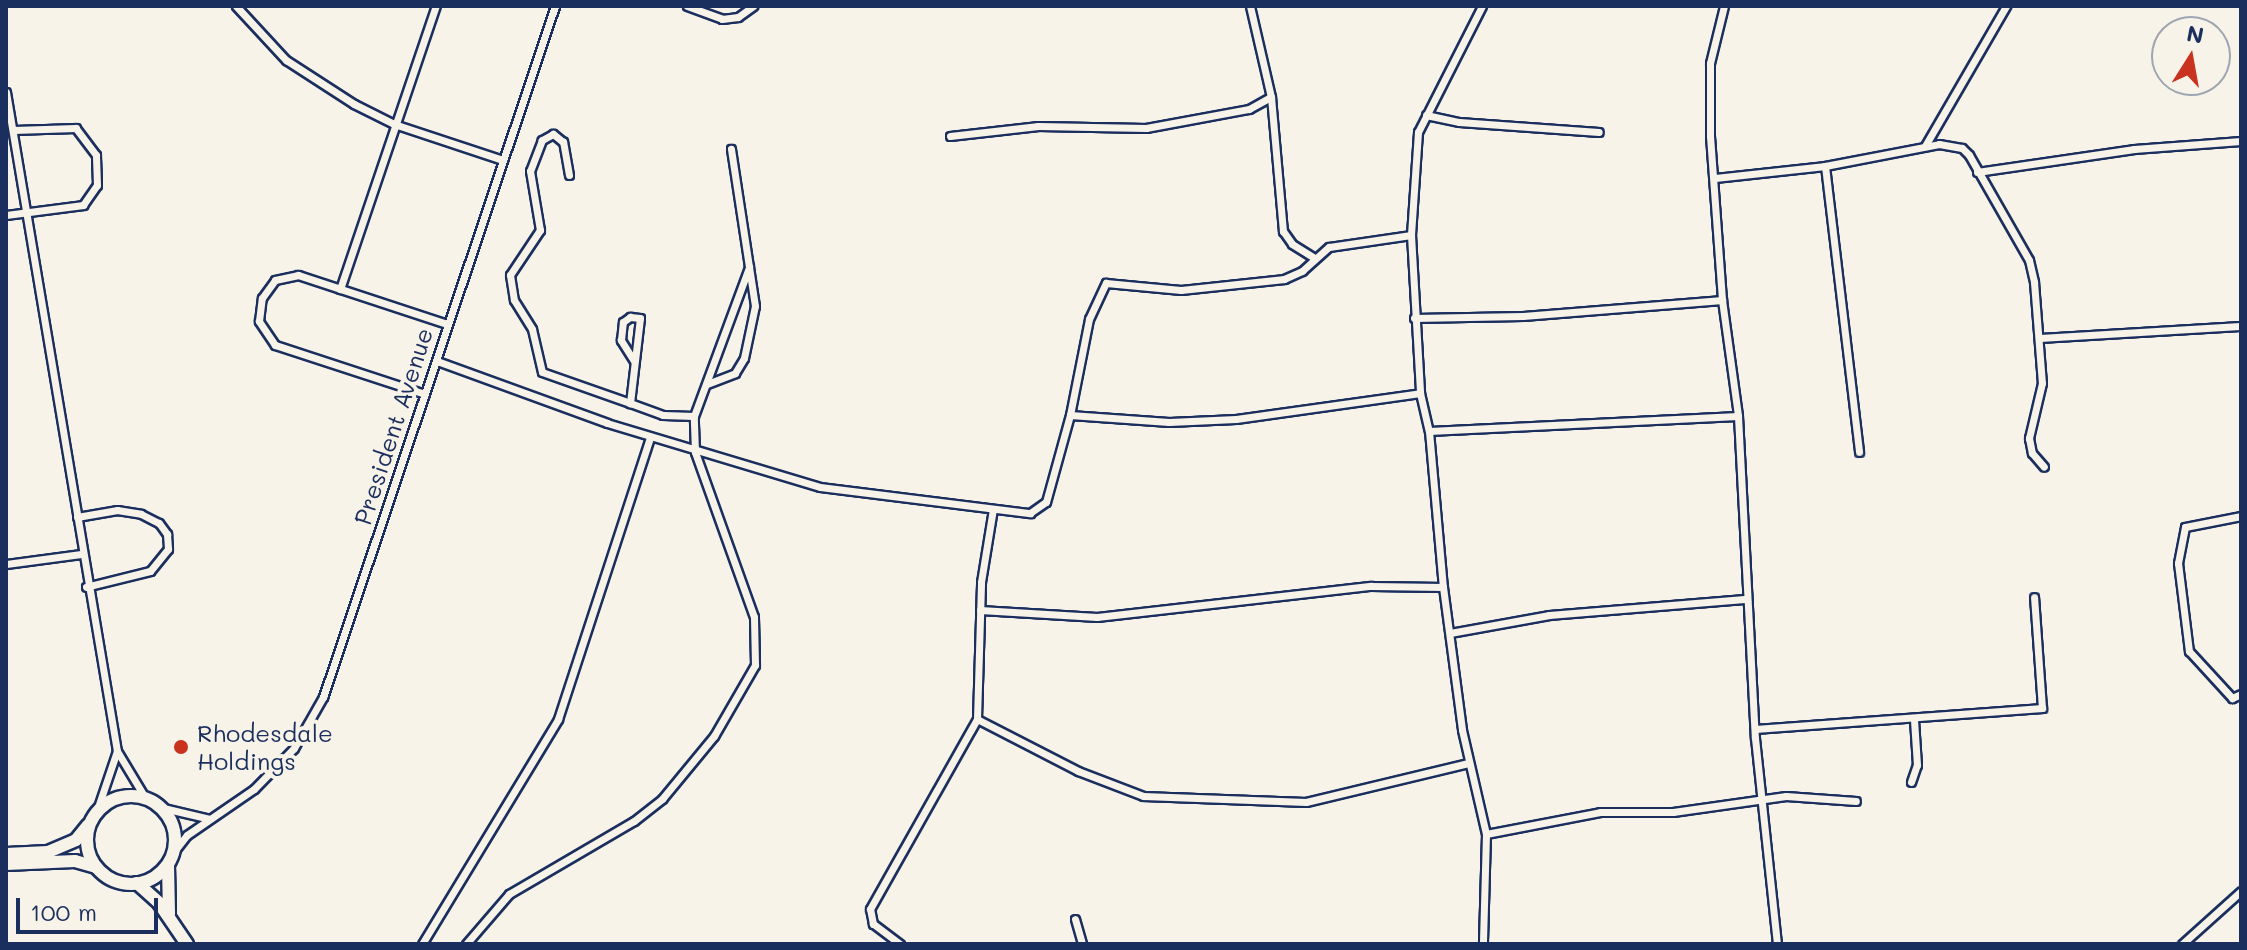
<!DOCTYPE html>
<html>
<head>
<meta charset="utf-8">
<style>
	body { margin:0 }
	#map { position:relative; width:2247px; height:950px; overflow:hidden; background:#f7f3e8; font-family:Mali,sans-serif }
	div>[style] { position:absolute }
	.roads { filter:drop-shadow(2px 0 #1b2f5e) drop-shadow(-2px 0 #1b2f5e) drop-shadow(0 2px #1b2f5e) drop-shadow(0 -2px #1b2f5e) }
	.minor>* { height:7px; margin:-3.5px; padding:0 3.5px; transform-origin:3.5px; border-radius:3.5px; background:#f7f3e8 }
	.trunk>* { height:12px; margin:-6px; padding:0 6px; transform-origin:6px; border-radius:6px; background:#f7f3e8 }
	.trunk>.ring { margin:-6px; padding:0; box-sizing:content-box; background:none; border:12px solid #f7f3e8; border-radius:50% }
	.dots>* { width:22px; height:22px; translate:-50% -50%; box-sizing:border-box; border:4px solid #f7f3e8; border-radius:50% }
	span { translate:-50% -50%; white-space:nowrap; text-align:center; line-height:1.15; -webkit-text-stroke:8px #f7f3e8; paint-order:stroke }
	.street-label { font-size:24px; color:#1b2f5e }
	.poi-label { font-size:24px; color:#1b2f5e }
	.left { translate:0 -50%; text-align:left }
	.frame { position:absolute; inset:0; border:8px solid #1b2f5e; pointer-events:none }
	.north { position:absolute; left:2151px; top:16px; width:80px; height:80px; box-sizing:border-box; background:#f7f3e8; border:2px solid #9fa5b1; border-radius:50%; rotate:11deg; font-size:22px; font-weight:700; line-height:32px; text-align:center; color:#1b2f5e }
	.north::after { content:''; display:block; margin:auto; width:28px; height:36px; background:#c8321e; clip-path:polygon(50% 0,100% 100%,50% 72%,0 100%) }
	.scale { position:absolute; left:16px; top:898px; width:142px; height:36px; box-sizing:border-box; border:4px solid #1b2f5e; border-top:0; padding-left:10px; font-size:24px; line-height:28px; white-space:nowrap; color:#1b2f5e; -webkit-text-stroke:6px #f7f3e8; paint-order:stroke }
</style>
</head>
<body>
<div id="map">
	<div class="roads">
		<div class="minor">
			<i style="left:236px;top:6px;width:74px;rotate:47.2deg"></i>
			<i style="left:286px;top:60px;width:81px;rotate:32.9deg"></i>
			<i style="left:354px;top:104px;width:45px;rotate:26.6deg"></i>
			<i style="left:394px;top:124px;width:115px;rotate:18.3deg"></i>
			<i style="left:687px;top:6px;width:37px;rotate:20deg"></i>
			<i style="left:722px;top:19px;width:16px;rotate:-7deg"></i>
			<i style="left:738px;top:17px;width:19px;rotate:-36deg"></i>
			<i style="left:1482px;top:6px;width:141px;rotate:116.9deg"></i>
			<i style="left:1418px;top:132px;width:103px;rotate:93.9deg"></i>
			<i style="left:1411px;top:235px;width:158px;rotate:86.7deg"></i>
			<i style="left:1420px;top:393px;width:39px;rotate:77deg"></i>
			<i style="left:1429px;top:431px;width:157px;rotate:84.9deg"></i>
			<i style="left:1443px;top:587px;width:144px;rotate:82.4deg"></i>
			<i style="left:1462px;top:730px;width:107px;rotate:77deg"></i>
			<i style="left:1486px;top:834px;width:110px;rotate:91.6deg"></i>
			<i style="left:1724px;top:6px;width:59px;rotate:103.8deg"></i>
			<i style="left:1710px;top:63px;width:73px;rotate:90deg"></i>
			<i style="left:1710px;top:136px;width:164px;rotate:85.8deg"></i>
			<i style="left:1722px;top:300px;width:117px;rotate:82.1deg"></i>
			<i style="left:1738px;top:416px;width:322px;rotate:87deg"></i>
			<i style="left:1755px;top:738px;width:207px;rotate:83.9deg"></i>
			<i style="left:6px;top:92px;width:668px;rotate:80.44deg"></i>
			<i style="left:117px;top:751px;width:56px;rotate:58.9deg"></i>
			<i style="left:1271px;top:97px;width:135px;rotate:84.9deg"></i>
			<i style="left:1283px;top:231px;width:16px;rotate:55deg"></i>
			<i style="left:1292px;top:244px;width:26px;rotate:32deg"></i>
			<i style="left:1426px;top:115px;width:34px;rotate:12deg"></i>
			<i style="left:1459px;top:122px;width:140px;rotate:4.1deg"></i>
			<i style="left:950px;top:136px;width:89px;rotate:-6.5deg"></i>
			<i style="left:1038px;top:126px;width:108px;rotate:1.1deg"></i>
			<i style="left:1146px;top:128px;width:105px;rotate:-10.5deg"></i>
			<i style="left:1249px;top:109px;width:25px;rotate:-29deg"></i>
			<i style="left:1271px;top:97px;width:93px;rotate:-103deg"></i>
			<i style="left:1925px;top:146px;width:162px;rotate:-59.9deg"></i>
			<i style="left:1825px;top:166px;width:116px;rotate:-10.9deg"></i>
			<i style="left:1939px;top:144px;width:23px;rotate:10deg"></i>
			<i style="left:1962px;top:148px;width:10px;rotate:45deg"></i>
			<i style="left:1969px;top:155px;width:121px;rotate:60.3deg"></i>
			<i style="left:2029px;top:260px;width:23px;rotate:77deg"></i>
			<i style="left:2034px;top:282px;width:101px;rotate:85.5deg"></i>
			<i style="left:2042px;top:383px;width:57px;rotate:103.3deg"></i>
			<i style="left:2029px;top:438px;width:15px;rotate:79deg"></i>
			<i style="left:2032px;top:453px;width:18px;rotate:49deg"></i>
			<i style="left:1977px;top:172px;width:159px;rotate:-8.3deg"></i>
			<i style="left:2134px;top:149px;width:107px;rotate:-4.3deg"></i>
			<i style="left:569px;top:175px;width:34px;rotate:-100deg"></i>
			<i style="left:563px;top:142px;width:13px;rotate:-141deg"></i>
			<i style="left:553px;top:134px;width:13px;rotate:151deg"></i>
			<i style="left:542px;top:140px;width:33px;rotate:111deg"></i>
			<i style="left:530px;top:171px;width:60px;rotate:80.4deg"></i>
			<i style="left:540px;top:230px;width:54px;rotate:123.7deg"></i>
			<i style="left:510px;top:275px;width:25px;rotate:81deg"></i>
			<i style="left:514px;top:300px;width:34px;rotate:58deg"></i>
			<i style="left:532px;top:329px;width:44px;rotate:76.9deg"></i>
			<i style="left:542px;top:372px;width:93px;rotate:19.4deg"></i>
			<i style="left:1715px;top:178px;width:111px;rotate:-6.2deg"></i>
			<i style="left:1825px;top:166px;width:288px;rotate:83.2deg"></i>
			<i style="left:6px;top:215px;width:78px;rotate:-7.4deg"></i>
			<i style="left:83px;top:205px;width:24px;rotate:-55deg"></i>
			<i style="left:97px;top:185px;width:30px;rotate:-92deg"></i>
			<i style="left:96px;top:155px;width:34px;rotate:-127deg"></i>
			<i style="left:76px;top:128px;width:63px;rotate:178.2deg"></i>
			<i style="left:340px;top:289px;width:299px;rotate:-71.3deg"></i>
			<i style="left:1414px;top:318px;width:109px;rotate:-1.1deg"></i>
			<i style="left:1523px;top:316px;width:200px;rotate:-4.6deg"></i>
			<i style="left:2039px;top:338px;width:202px;rotate:-3.4deg"></i>
			<i style="left:437px;top:361px;width:181px;rotate:20deg"></i>
			<i style="left:607px;top:423px;width:222px;rotate:16.7deg"></i>
			<i style="left:820px;top:487px;width:212px;rotate:7.1deg"></i>
			<i style="left:1030px;top:513px;width:19px;rotate:-35deg"></i>
			<i style="left:1046px;top:502px;width:90px;rotate:-74.6deg"></i>
			<i style="left:1070px;top:415px;width:99px;rotate:4deg"></i>
			<i style="left:1169px;top:422px;width:67px;rotate:-2.6deg"></i>
			<i style="left:1236px;top:419px;width:186px;rotate:-8deg"></i>
			<i style="left:634px;top:361px;width:25px;rotate:-122deg"></i>
			<i style="left:621px;top:340px;width:18px;rotate:-84deg"></i>
			<i style="left:623px;top:322px;width:9px;rotate:-36deg"></i>
			<i style="left:630px;top:317px;width:10px;rotate:6deg"></i>
			<i style="left:640px;top:318px;width:86px;rotate:96.7deg"></i>
			<i style="left:630px;top:403px;width:35px;rotate:20deg"></i>
			<i style="left:663px;top:415px;width:31px;rotate:2deg"></i>
			<i style="left:707px;top:384px;width:30px;rotate:-21deg"></i>
			<i style="left:735px;top:373px;width:17px;rotate:-59deg"></i>
			<i style="left:744px;top:358px;width:53px;rotate:-78.1deg"></i>
			<i style="left:755px;top:306px;width:159px;rotate:-98.7deg"></i>
			<i style="left:425px;top:394px;width:158px;rotate:-161.9deg"></i>
			<i style="left:275px;top:345px;width:29px;rotate:-124deg"></i>
			<i style="left:259px;top:321px;width:23px;rotate:-83deg"></i>
			<i style="left:262px;top:298px;width:22px;rotate:-54deg"></i>
			<i style="left:275px;top:280px;width:24px;rotate:-12deg"></i>
			<i style="left:298px;top:275px;width:157px;rotate:18.2deg"></i>
			<i style="left:1070px;top:415px;width:98px;rotate:-78.8deg"></i>
			<i style="left:1089px;top:319px;width:40px;rotate:-65deg"></i>
			<i style="left:1106px;top:283px;width:75px;rotate:5.3deg"></i>
			<i style="left:1181px;top:290px;width:104px;rotate:-6.1deg"></i>
			<i style="left:1284px;top:279px;width:20px;rotate:-24deg"></i>
			<i style="left:1302px;top:271px;width:36px;rotate:-42deg"></i>
			<i style="left:1329px;top:247px;width:83px;rotate:-8.3deg"></i>
			<i style="left:1429px;top:431px;width:309px;rotate:-2.8deg"></i>
			<i style="left:2241px;top:516px;width:57px;rotate:168.9deg"></i>
			<i style="left:2185px;top:527px;width:37px;rotate:101deg"></i>
			<i style="left:2178px;top:563px;width:89px;rotate:82.9deg"></i>
			<i style="left:2189px;top:651px;width:64px;rotate:47.5deg"></i>
			<i style="left:2232px;top:698px;width:10px;rotate:-24deg"></i>
			<i style="left:77px;top:517px;width:41px;rotate:-9.9deg"></i>
			<i style="left:117px;top:510px;width:24px;rotate:9deg"></i>
			<i style="left:141px;top:514px;width:20px;rotate:27deg"></i>
			<i style="left:159px;top:523px;width:14px;rotate:54deg"></i>
			<i style="left:167px;top:534px;width:15px;rotate:86deg"></i>
			<i style="left:168px;top:549px;width:28px;rotate:129deg"></i>
			<i style="left:150px;top:571px;width:66px;rotate:166deg"></i>
			<i style="left:6px;top:564px;width:76px;rotate:-7.6deg"></i>
			<i style="left:980px;top:610px;width:117px;rotate:3.4deg"></i>
			<i style="left:1097px;top:617px;width:276px;rotate:-6.5deg"></i>
			<i style="left:1371px;top:586px;width:72px;rotate:0.8deg"></i>
			<i style="left:1450px;top:633px;width:101px;rotate:-10.3deg"></i>
			<i style="left:1549px;top:615px;width:196px;rotate:-4.7deg"></i>
			<i style="left:977px;top:719px;width:114px;rotate:27.2deg"></i>
			<i style="left:1078px;top:771px;width:70px;rotate:21deg"></i>
			<i style="left:1143px;top:796px;width:163px;rotate:2.1deg"></i>
			<i style="left:1306px;top:802px;width:167px;rotate:-13.5deg"></i>
			<i style="left:1755px;top:729px;width:288px;rotate:-4.2deg"></i>
			<i style="left:2042px;top:708px;width:111px;rotate:-94.1deg"></i>
			<i style="left:1911px;top:782px;width:18px;rotate:-71deg"></i>
			<i style="left:1917px;top:765px;width:45px;rotate:-93.8deg"></i>
			<i style="left:159px;top:807px;width:52px;rotate:13.2deg"></i>
			<i style="left:96px;top:813px;width:65px;rotate:-71.3deg"></i>
			<i style="left:1486px;top:834px;width:116px;rotate:-10.9deg"></i>
			<i style="left:1600px;top:812px;width:73px"></i>
			<i style="left:1673px;top:812px;width:114px;rotate:-8.1deg"></i>
			<i style="left:1786px;top:796px;width:70px;rotate:4.1deg"></i>
			<i style="left:172px;top:854px;width:24px;rotate:-52deg"></i>
			<i style="left:187px;top:835px;width:81px;rotate:-34.5deg"></i>
			<i style="left:254px;top:789px;width:57px;rotate:-45.7deg"></i>
			<i style="left:294px;top:748px;width:59px;rotate:-60.4deg"></i>
			<i style="left:323px;top:697px;width:729px;rotate:-71.44deg"></i>
			<i style="left:1075px;top:919px;width:26px;rotate:74deg"></i>
			<i style="left:422px;top:944px;width:263px;rotate:-58.8deg"></i>
			<i style="left:558px;top:719px;width:297px;rotate:-71.9deg"></i>
			<i style="left:466px;top:944px;width:66px;rotate:-49.3deg"></i>
			<i style="left:509px;top:894px;width:145px;rotate:-30.3deg"></i>
			<i style="left:634px;top:821px;width:36px;rotate:-38deg"></i>
			<i style="left:662px;top:799px;width:82px;rotate:-50.5deg"></i>
			<i style="left:714px;top:736px;width:82px;rotate:-60deg"></i>
			<i style="left:755px;top:665px;width:48px;rotate:-91.2deg"></i>
			<i style="left:754px;top:617px;width:175px;rotate:-109.7deg"></i>
			<i style="left:695px;top:452px;width:36px;rotate:-92deg"></i>
			<i style="left:694px;top:416px;width:159px;rotate:-69.7deg"></i>
			<i style="left:900px;top:944px;width:34px;rotate:-143deg"></i>
			<i style="left:873px;top:924px;width:15px;rotate:-101deg"></i>
			<i style="left:870px;top:909px;width:218px;rotate:-60.6deg"></i>
			<i style="left:977px;top:719px;width:137px;rotate:-88.3deg"></i>
			<i style="left:981px;top:582px;width:74px;rotate:-80.7deg"></i>
			<i style="left:2182px;top:944px;width:79px;rotate:-41.9deg"></i>
		</div>
		<div class="trunk">
			<i class="ring" style="left:87px;top:796px;width:76px;height:76px"></i>
			<i style="left:6px;top:854px;width:42px;rotate:-2.7deg"></i>
			<i style="left:48px;top:852px;width:30px;rotate:-23deg"></i>
			<i style="left:76px;top:840px;width:19px;rotate:-51deg"></i>
			<i style="left:6px;top:864px;width:69px;rotate:-2.5deg"></i>
			<i style="left:75px;top:861px;width:22px;rotate:16deg"></i>
			<i style="left:168px;top:865px;width:49px;rotate:88.8deg"></i>
			<i style="left:137px;top:883px;width:30px;rotate:42deg"></i>
			<i style="left:159px;top:903px;width:50px;rotate:55.7deg"></i>
		</div>
	</div>
	<div class="dots">
		<i style="left:181px;top:747px;background:#c8321e"></i>
	</div>
	<div class="street-label">
		<span style="left:393px;top:426px;rotate:-72deg">President Avenue</span>
	</div>
	<div class="poi-label">
		<span class="left" style="left:197px;top:747px">Rhodesdale<br>Holdings</span>
	</div>
	<div class="frame"></div>
	<div class="north">N</div>
	<div class="scale">100 m</div>
</div>
</body>
</html>
